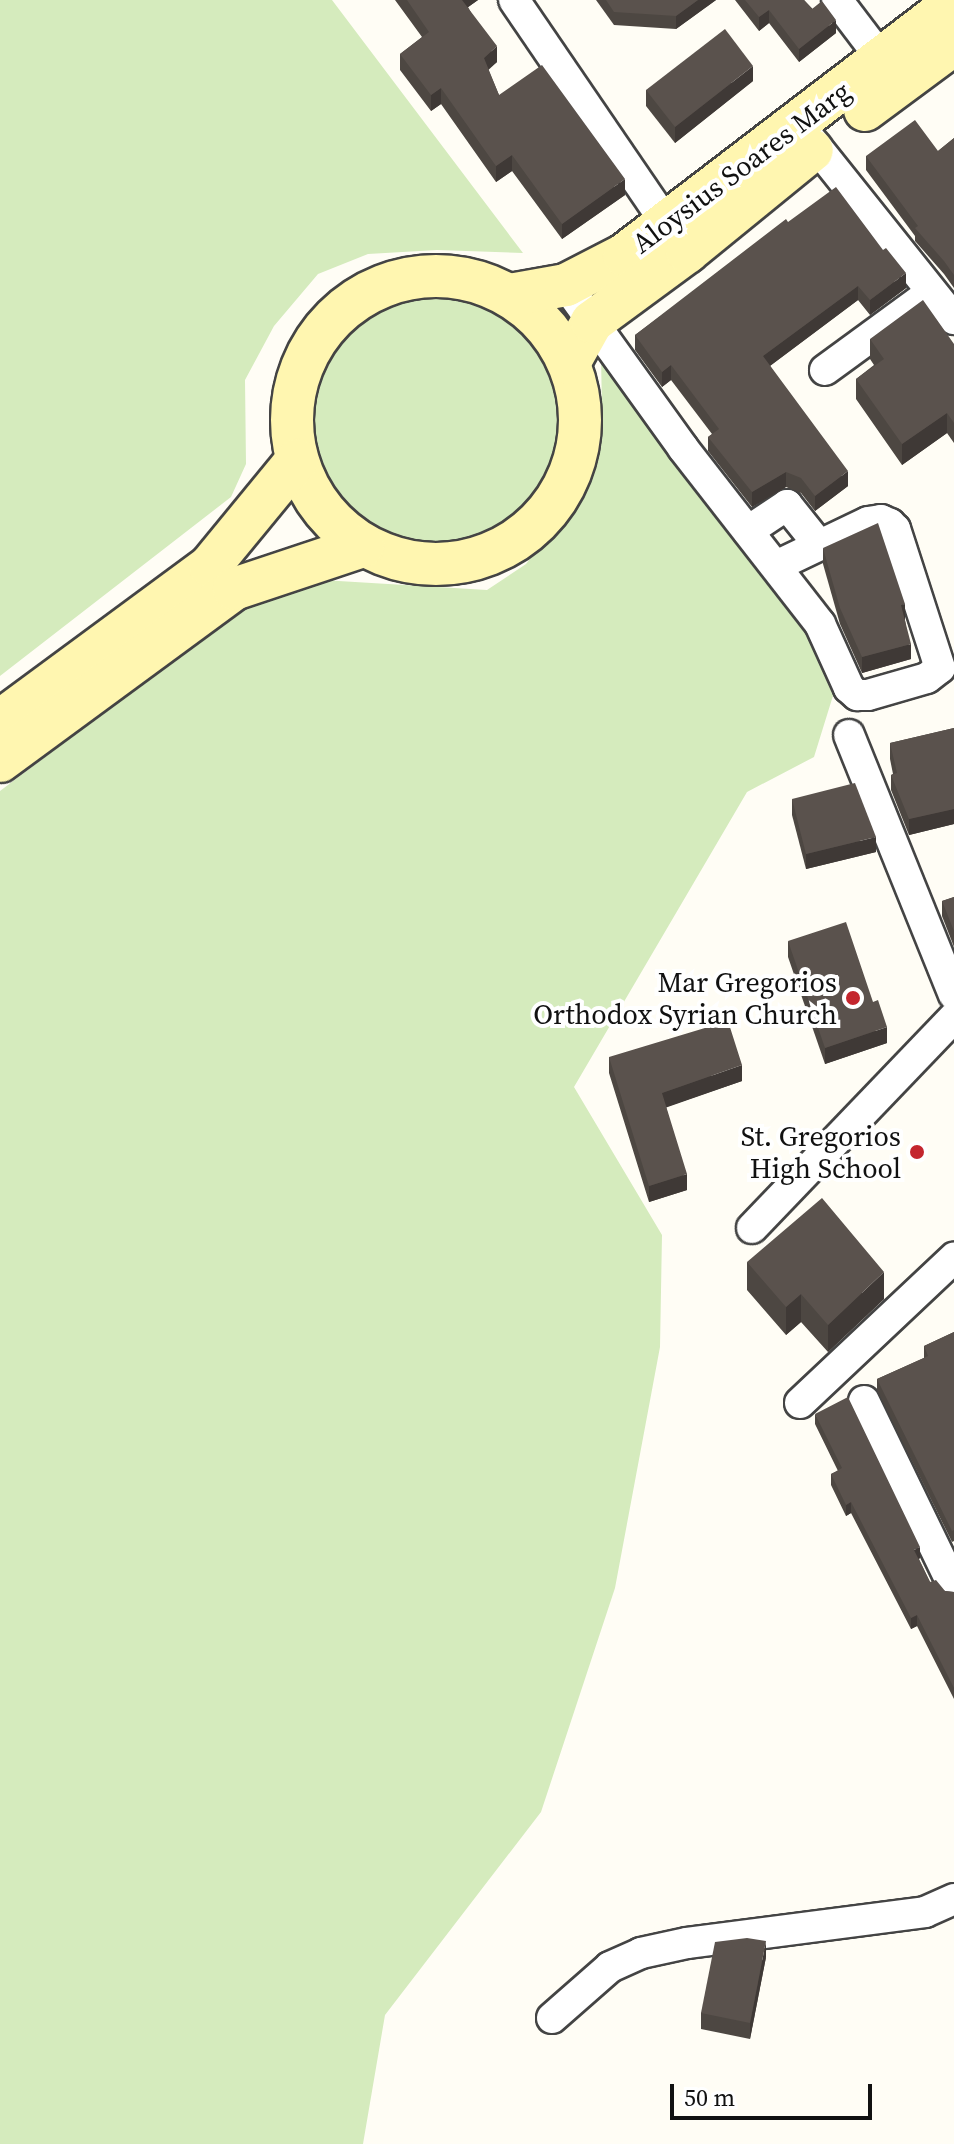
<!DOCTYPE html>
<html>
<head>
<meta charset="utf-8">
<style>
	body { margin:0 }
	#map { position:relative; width:954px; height:2144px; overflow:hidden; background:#fffdf5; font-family:"Source Serif 4",serif }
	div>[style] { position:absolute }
	.green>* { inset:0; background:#d5ebbd }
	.round { border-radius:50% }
	.roads { filter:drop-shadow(2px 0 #444) drop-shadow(-2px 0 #444) drop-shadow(0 2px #444) drop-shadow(0 -2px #444) }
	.street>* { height:30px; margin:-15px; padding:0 15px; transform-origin:15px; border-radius:15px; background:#fff }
	.secondary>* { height:42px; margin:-21px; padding:0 21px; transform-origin:21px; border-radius:21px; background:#fff6b0 }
	.secondary>.ring { margin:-21px; padding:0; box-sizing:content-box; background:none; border:42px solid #fff6b0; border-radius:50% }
	.wall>* { inset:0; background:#4d4742 }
	.shaded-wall>* { inset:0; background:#3f3936 }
	.building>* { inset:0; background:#5a524d }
	.dots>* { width:22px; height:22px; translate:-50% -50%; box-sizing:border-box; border:4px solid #fff; border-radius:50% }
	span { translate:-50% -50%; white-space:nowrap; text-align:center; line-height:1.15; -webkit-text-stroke:8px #fff; paint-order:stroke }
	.street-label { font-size:28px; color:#111 }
	.poi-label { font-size:28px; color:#111 }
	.right { translate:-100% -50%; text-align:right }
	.scale { position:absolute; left:670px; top:2084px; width:202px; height:36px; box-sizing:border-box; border:4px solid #111; border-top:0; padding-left:10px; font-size:24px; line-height:28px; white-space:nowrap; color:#111; -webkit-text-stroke:6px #fff; paint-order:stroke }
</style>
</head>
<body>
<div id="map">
	<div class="green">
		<i style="clip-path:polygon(0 0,332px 0,523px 253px,437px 250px,368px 254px,318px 274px,274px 326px,245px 380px,246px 464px,231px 497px,0 676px)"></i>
		<i class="round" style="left:314px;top:298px;width:244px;height:244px"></i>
		<i style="clip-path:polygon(601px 356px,797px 617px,836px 686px,814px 757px,747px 792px,574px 1087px,662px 1235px,660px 1347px,615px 1588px,541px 1812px,385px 2015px,363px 2144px,0 2144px,0 791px,245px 606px,322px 580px,487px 590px,526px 564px,588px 484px,602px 411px)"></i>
	</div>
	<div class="roads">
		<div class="street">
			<i style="left:514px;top:0;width:291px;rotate:55.7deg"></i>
			<i style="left:837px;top:0;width:94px;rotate:52.8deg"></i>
			<i style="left:803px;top:130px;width:242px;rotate:51.4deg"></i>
			<i style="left:566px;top:285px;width:201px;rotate:54.3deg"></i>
			<i style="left:683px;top:448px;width:223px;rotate:52.1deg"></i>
			<i style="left:820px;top:624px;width:70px;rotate:65.6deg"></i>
			<i style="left:849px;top:688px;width:11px;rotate:41deg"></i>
			<i style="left:857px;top:695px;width:11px"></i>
			<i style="left:868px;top:695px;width:61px;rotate:-16.1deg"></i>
			<i style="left:927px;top:678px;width:16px;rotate:-38deg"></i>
			<i style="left:940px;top:668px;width:146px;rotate:-107.9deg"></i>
			<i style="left:895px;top:529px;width:7px;rotate:-135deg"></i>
			<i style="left:890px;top:524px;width:10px;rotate:-156deg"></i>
			<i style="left:881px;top:520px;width:13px;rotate:171deg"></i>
			<i style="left:868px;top:522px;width:102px;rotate:154.4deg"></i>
			<i style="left:825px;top:370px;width:132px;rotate:-36.1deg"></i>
			<i style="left:748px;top:531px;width:47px;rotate:-33.7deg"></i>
			<i style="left:787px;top:505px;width:51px;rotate:51.3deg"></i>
			<i style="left:849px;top:735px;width:280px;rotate:68deg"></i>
			<i style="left:752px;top:1228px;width:292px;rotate:-46.2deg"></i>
			<i style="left:864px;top:1401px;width:207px;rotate:64.2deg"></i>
			<i style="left:800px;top:1403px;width:212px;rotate:-43.3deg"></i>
			<i style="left:552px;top:2018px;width:77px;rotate:-41.3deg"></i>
			<i style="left:610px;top:1967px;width:34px;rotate:-24deg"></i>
			<i style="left:641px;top:1953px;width:47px;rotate:-12.3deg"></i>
			<i style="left:687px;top:1943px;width:240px;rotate:-7.4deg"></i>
			<i style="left:925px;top:1912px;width:32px;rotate:-24deg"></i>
		</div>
		<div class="secondary">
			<i style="left:865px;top:110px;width:111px;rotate:-36.6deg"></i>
			<i class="ring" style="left:292px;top:276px;width:246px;height:246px"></i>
			<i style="left:510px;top:295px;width:57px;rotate:-10.1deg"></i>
			<i style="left:566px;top:285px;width:65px;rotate:-27.3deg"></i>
			<i style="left:624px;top:255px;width:415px;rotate:-37.4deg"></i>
			<i style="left:569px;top:363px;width:47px;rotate:-60.7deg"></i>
			<i style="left:592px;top:322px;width:118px;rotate:-36.4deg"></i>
			<i style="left:687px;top:252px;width:161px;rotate:-39.2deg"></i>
			<i style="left:0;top:721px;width:261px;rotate:-36.4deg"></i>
			<i style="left:210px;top:566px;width:137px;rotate:-50.6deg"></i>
			<i style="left:0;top:761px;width:290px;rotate:-36.3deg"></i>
			<i style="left:234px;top:589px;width:136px;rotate:-18.4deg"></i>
		</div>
	</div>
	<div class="wall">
		<i style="clip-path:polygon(395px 0,478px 0,468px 7px,497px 62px,488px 69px,499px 95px,625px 195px,562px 239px,512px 171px,496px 182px,441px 104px,431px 111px,400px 70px,400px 54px,422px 37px)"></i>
		<i style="clip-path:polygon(596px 0,716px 0,676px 29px,614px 25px)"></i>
		<i style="clip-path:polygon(735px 0,804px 0,836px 33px,799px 62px,769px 23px,759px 31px)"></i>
		<i style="clip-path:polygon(753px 81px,675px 143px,646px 106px,646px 90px)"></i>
		<i style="clip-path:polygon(954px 138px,954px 288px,944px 274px,915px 241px,915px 236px,866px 170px,866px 156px,938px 151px)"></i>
		<i style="clip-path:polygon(788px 222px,906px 288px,870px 315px,858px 300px,770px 366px,848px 486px,815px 511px,801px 493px,786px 487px,752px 507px,708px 451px,708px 437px,712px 434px,671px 380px,662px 387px,635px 350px,635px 335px)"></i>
		<i style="clip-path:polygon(870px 339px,954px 344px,954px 443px,947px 433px,902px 465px,856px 399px,856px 379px,874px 365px,870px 359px)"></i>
		<i style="clip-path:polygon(823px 548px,905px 620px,911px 659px,862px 673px,840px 624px,823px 564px)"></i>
		<i style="clip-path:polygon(954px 728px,954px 824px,909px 835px,891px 790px,891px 775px,893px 774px,890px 759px,890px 743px)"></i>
		<i style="clip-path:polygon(792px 799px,876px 852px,806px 869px,792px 815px)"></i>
		<i style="clip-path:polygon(954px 897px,954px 947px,942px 916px,942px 901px)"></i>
		<i style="clip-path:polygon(788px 941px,887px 1043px,825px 1064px,788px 957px)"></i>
		<i style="clip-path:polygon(609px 1057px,742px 1081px,666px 1107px,687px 1190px,649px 1202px,609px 1073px)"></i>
		<i style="clip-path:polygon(747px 1262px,884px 1299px,828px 1352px,801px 1322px,786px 1335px,747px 1290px)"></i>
		<i style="clip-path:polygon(954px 1332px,954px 1541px,952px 1542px,877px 1390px,877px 1379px,924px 1358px,924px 1346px)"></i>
		<i style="clip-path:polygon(815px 1414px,920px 1558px,919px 1559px,930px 1582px,945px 1591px,954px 1592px,954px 1699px,917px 1626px,911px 1629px,851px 1513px,846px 1516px,831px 1485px,831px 1474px,838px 1471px,815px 1424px)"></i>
		<i style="clip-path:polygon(766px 1957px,750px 2039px,701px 2029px,701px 2013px)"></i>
	</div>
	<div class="shaded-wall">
		<i style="clip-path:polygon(460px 0,478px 0,460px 13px)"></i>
		<i style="clip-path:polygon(698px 0,716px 0,676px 29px,676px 16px)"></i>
		<i style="clip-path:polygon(769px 10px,769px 23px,759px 31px,759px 17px)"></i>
		<i style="clip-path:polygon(836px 20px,836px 33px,799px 62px,799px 49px)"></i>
		<i style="clip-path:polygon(497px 46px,497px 62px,484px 74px,484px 58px)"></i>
		<i style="clip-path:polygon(753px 66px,753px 81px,675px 143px,675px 127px)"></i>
		<i style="clip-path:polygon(441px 88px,441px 104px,431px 111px,431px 95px)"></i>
		<i style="clip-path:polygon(512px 155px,512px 171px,496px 182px,496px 166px)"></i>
		<i style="clip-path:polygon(625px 179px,625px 195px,562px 239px,562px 224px)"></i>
		<i style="clip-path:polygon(906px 273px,906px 288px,870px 315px,870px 300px)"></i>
		<i style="clip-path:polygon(858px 286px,858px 300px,763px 371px,763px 356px)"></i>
		<i style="clip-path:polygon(671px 365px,671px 380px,662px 387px,662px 372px)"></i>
		<i style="clip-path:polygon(947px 413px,947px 433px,902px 465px,902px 444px)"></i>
		<i style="clip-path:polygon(848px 471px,848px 486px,815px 511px,815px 496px)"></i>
		<i style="clip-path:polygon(786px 472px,786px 487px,752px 507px,752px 492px)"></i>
		<i style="clip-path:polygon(905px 604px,905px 620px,901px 621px,901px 605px)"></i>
		<i style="clip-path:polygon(911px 644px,911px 659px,862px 673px,862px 657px)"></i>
		<i style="clip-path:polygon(954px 809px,954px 824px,909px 835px,909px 819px)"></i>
		<i style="clip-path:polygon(876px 837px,876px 852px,806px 869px,806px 854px)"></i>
		<i style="clip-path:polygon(887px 1027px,887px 1043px,825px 1064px,825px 1048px)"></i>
		<i style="clip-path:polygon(742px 1065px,742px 1081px,662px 1109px,662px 1093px)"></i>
		<i style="clip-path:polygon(687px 1174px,687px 1190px,649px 1202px,649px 1186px)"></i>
		<i style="clip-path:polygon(884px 1272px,884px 1299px,828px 1352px,828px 1325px)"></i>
		<i style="clip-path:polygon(801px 1294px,801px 1322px,786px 1335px,786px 1307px)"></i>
		<i style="clip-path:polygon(851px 1502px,851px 1513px,846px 1516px,846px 1505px)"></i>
		<i style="clip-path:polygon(920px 1547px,920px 1558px,914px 1561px,914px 1550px)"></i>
		<i style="clip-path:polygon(917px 1615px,917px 1626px,911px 1629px,911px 1618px)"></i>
		<i style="clip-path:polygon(766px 1941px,766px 1957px,750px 2039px,750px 2023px)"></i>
	</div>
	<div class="building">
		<i style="clip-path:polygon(407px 0,462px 0,497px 46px,484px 58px,499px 95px,542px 65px,625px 179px,562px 224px,512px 155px,496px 166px,441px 88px,431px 95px,400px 54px,429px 32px)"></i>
		<i style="clip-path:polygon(606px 0,698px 0,676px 16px,614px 12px)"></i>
		<i style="clip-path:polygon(745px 0,804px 0,812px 9px,822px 1px,836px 20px,799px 49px,769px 10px,759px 17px)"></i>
		<i style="clip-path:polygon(725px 29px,753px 66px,675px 127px,646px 90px)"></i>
		<i style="clip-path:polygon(915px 120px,938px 151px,954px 138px,954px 275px,944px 261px,915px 228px,918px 226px,866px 156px)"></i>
		<i style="clip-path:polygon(836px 187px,883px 250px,886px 248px,906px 273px,870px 300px,858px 286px,763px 356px,848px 471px,815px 496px,801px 478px,786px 472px,752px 492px,708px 437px,719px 429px,671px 365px,662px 372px,635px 335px,786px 219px,788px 222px)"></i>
		<i style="clip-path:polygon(923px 300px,954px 344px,954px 423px,947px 413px,902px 444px,856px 379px,884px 359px,870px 339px)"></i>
		<i style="clip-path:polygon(878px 523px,905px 604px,901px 605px,911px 644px,862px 657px,840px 608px,823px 548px)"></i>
		<i style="clip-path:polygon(954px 728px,954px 809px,909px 819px,891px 775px,897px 773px,890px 743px)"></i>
		<i style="clip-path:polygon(855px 783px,876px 837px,806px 854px,792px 799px)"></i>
		<i style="clip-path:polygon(954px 897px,954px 931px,942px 901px)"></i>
		<i style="clip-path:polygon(846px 922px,873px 1002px,878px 1000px,887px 1027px,825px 1048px,788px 941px)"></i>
		<i style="clip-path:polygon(728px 1021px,742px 1065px,662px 1093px,687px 1174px,649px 1186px,609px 1057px)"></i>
		<i style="clip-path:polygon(822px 1198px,884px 1272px,828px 1325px,801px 1294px,786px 1307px,747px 1262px)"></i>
		<i style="clip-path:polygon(954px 1332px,954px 1530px,952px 1531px,877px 1379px,928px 1356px,924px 1346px)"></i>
		<i style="clip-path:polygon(848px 1397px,920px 1547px,914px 1550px,930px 1582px,936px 1580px,945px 1591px,954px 1592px,954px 1688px,917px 1615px,911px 1618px,851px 1502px,846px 1505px,831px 1474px,842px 1468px,815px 1414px)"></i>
		<i style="clip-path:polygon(747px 1938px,766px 1941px,750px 2023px,701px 2013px,715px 1942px)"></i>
	</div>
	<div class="dots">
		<i style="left:853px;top:998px;background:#c4262e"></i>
		<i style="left:917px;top:1152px;background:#c4262e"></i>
	</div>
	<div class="street-label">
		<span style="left:741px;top:167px;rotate:-37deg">Aloysius Soares Marg</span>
	</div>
	<div class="poi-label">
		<span class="right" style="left:837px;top:998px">Mar Gregorios<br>Orthodox Syrian Church</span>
		<span class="right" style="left:901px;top:1152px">St. Gregorios<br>High School</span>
	</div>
	<div class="scale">50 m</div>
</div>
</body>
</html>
